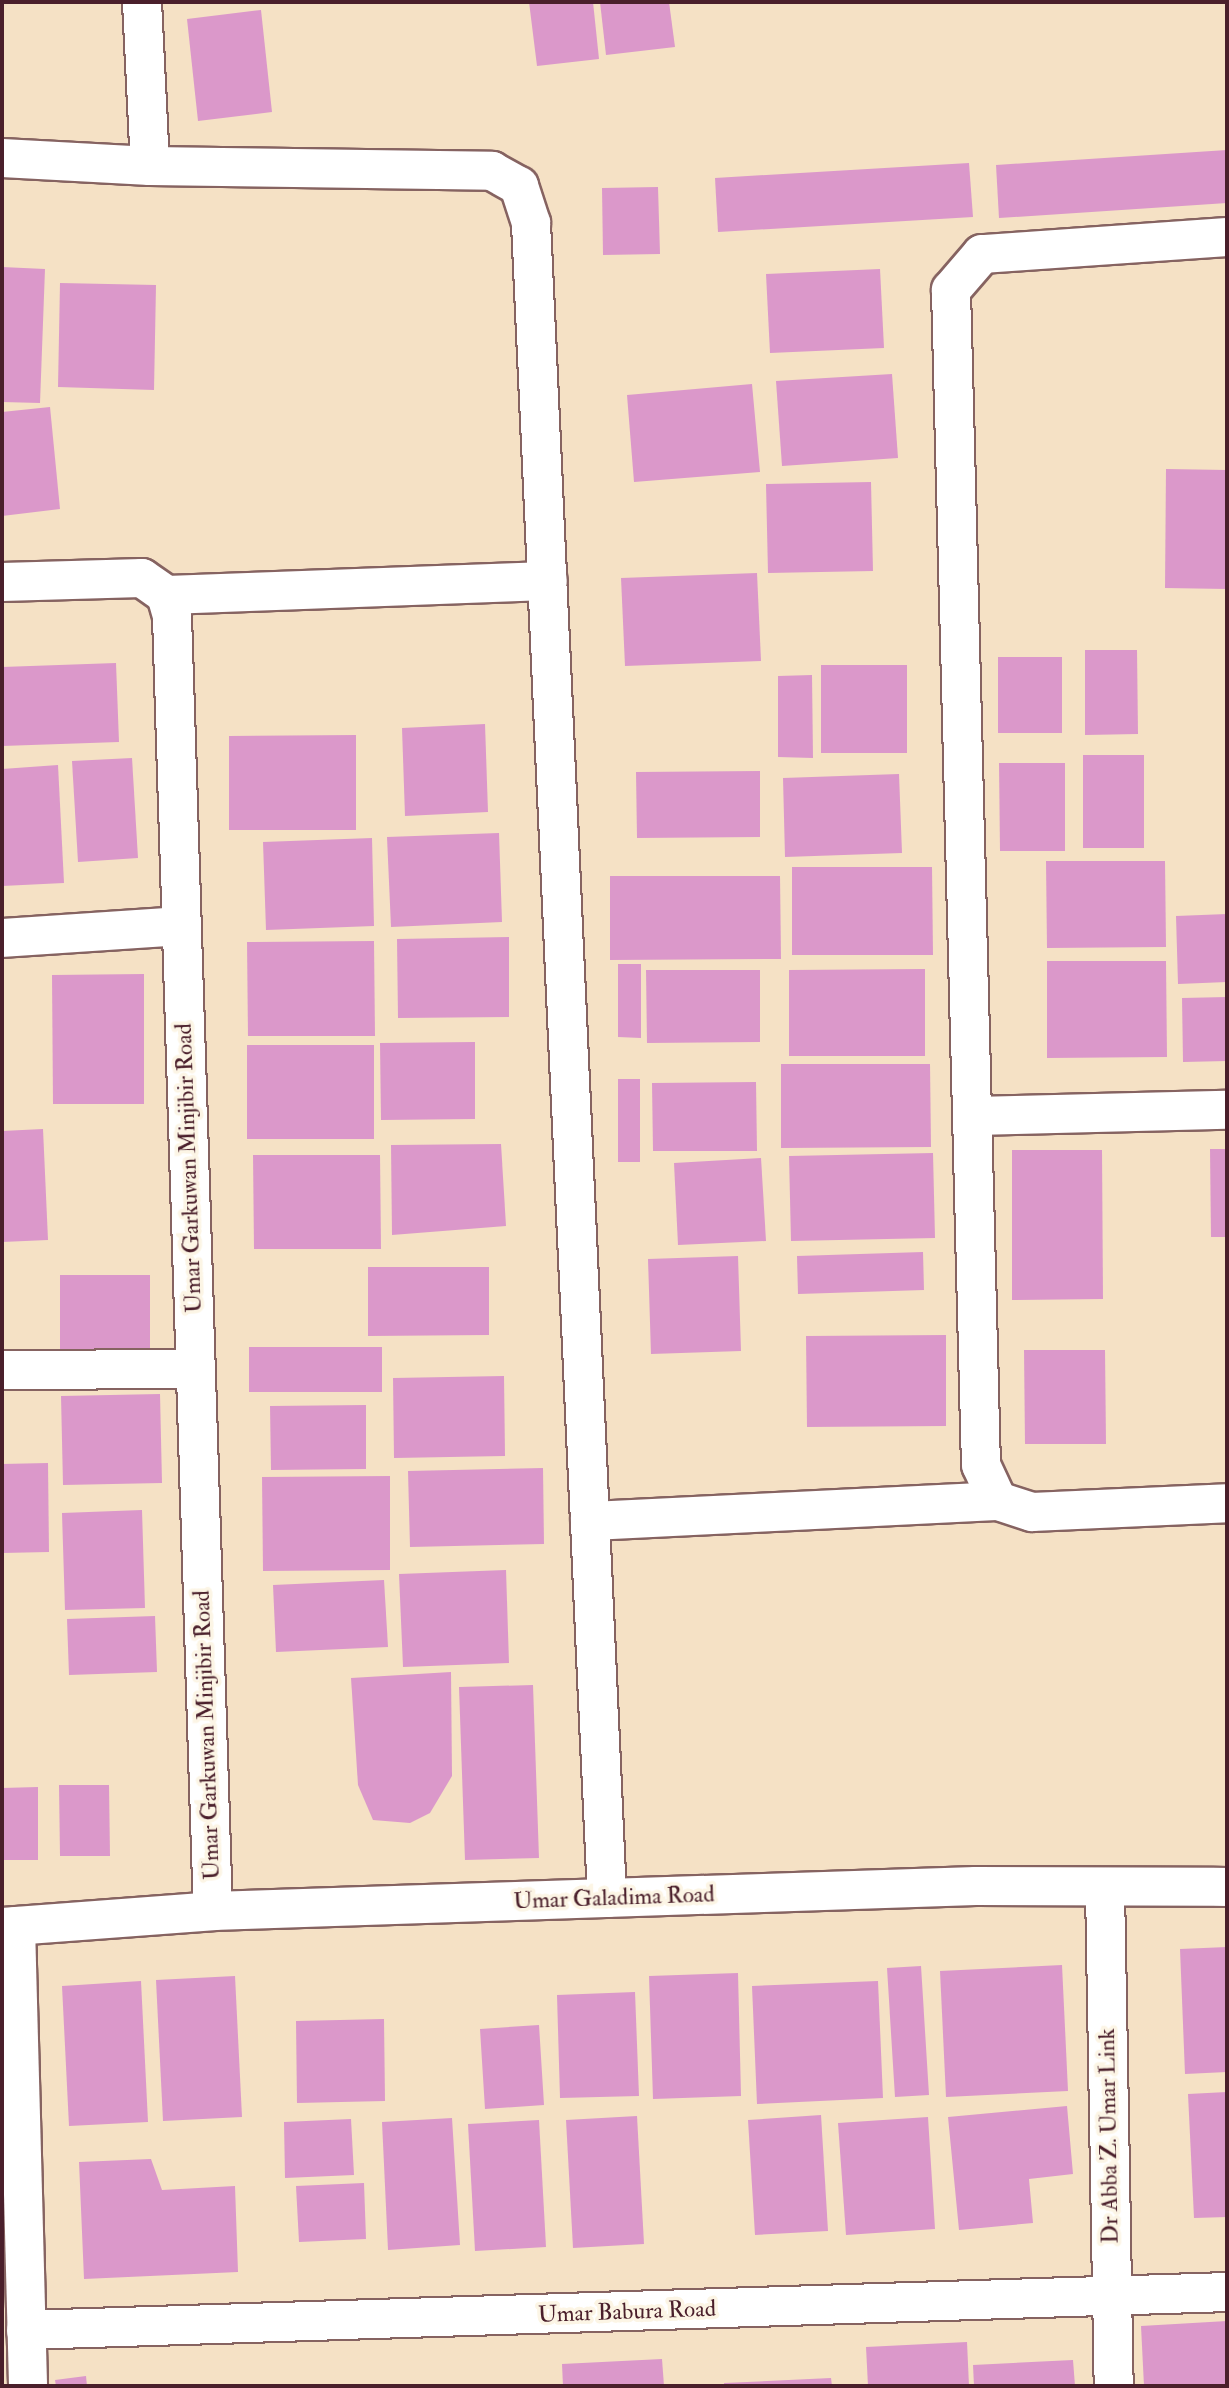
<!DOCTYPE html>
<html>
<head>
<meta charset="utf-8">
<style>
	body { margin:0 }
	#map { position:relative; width:1229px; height:2388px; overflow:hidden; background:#f5e1c5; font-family:"IM FELL Double Pica",serif }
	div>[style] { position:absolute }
	.building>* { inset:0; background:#db98ca }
	.roads { filter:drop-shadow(2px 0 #866361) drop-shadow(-2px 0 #866361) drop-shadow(0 2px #866361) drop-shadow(0 -2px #866361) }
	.minor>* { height:38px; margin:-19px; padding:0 19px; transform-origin:19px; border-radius:19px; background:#fff }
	span { translate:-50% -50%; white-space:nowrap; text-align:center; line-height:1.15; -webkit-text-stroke:7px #fcf5e5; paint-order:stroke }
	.street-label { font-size:23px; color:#4a1f2b }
	.frame { position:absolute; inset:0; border:4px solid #4a1f2b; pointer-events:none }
</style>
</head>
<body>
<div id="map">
	<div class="building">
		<i style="clip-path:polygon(529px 2px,593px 2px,599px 59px,537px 66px)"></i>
		<i style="clip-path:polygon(600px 2px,669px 2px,675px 47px,606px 55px)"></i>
		<i style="clip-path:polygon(261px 10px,272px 112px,198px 121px,187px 19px)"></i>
		<i style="clip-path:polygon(1227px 150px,1227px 203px,999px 218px,996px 165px)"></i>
		<i style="clip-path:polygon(969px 163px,973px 217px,718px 232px,715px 178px)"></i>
		<i style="clip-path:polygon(658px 187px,660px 254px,603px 255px,602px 188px)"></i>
		<i style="clip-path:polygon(2px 267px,45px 269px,40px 403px,2px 402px)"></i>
		<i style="clip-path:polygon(880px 269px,884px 348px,770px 353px,766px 274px)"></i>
		<i style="clip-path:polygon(60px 283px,156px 285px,154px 390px,58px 387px)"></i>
		<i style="clip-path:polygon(892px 374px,898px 458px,782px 466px,776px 381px)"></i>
		<i style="clip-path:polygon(752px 384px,760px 472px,634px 482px,627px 395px)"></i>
		<i style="clip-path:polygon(50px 407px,60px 509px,2px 516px,2px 412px)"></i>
		<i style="clip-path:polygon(1166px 469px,1227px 470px,1227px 589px,1165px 588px)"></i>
		<i style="clip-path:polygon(871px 482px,873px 571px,768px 573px,766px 484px)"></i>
		<i style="clip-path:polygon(757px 573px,761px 661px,625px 666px,621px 578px)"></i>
		<i style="clip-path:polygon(1085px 650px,1137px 650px,1138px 734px,1085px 735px)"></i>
		<i style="clip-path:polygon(998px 657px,1062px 657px,1062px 733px,998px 733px)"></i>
		<i style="clip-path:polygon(116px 663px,119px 742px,2px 746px,2px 667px)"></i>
		<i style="clip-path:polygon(821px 665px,907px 665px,907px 753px,821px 753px)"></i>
		<i style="clip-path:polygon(812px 675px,813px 758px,778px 757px,778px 676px)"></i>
		<i style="clip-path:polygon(485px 724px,488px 812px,405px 816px,402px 728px)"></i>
		<i style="clip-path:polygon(356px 735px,356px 830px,229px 830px,229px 736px)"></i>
		<i style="clip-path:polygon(1083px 755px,1144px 755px,1144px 848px,1083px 848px)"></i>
		<i style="clip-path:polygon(132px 758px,138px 858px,78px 862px,72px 761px)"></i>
		<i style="clip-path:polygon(999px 763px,1065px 763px,1065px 851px,1000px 851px)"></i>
		<i style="clip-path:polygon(58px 765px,64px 883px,2px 886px,2px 769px)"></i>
		<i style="clip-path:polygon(760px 771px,760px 837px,637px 838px,636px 772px)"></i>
		<i style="clip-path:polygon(899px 774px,902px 853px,785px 857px,783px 778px)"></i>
		<i style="clip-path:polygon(499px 833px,502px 922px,391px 927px,387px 837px)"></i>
		<i style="clip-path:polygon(372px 838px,374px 926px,266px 930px,263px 842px)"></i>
		<i style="clip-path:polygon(1046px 861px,1165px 861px,1166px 947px,1047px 948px)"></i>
		<i style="clip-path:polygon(792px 867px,932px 867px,933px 955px,792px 955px)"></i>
		<i style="clip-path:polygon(610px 876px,780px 876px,781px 959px,610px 960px)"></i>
		<i style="clip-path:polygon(1227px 914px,1227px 982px,1178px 984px,1176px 916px)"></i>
		<i style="clip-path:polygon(509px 937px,509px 1017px,398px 1018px,397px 939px)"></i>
		<i style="clip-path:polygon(374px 941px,375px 1036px,248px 1036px,247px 942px)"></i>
		<i style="clip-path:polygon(1047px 961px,1166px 961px,1167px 1057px,1047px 1058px)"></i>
		<i style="clip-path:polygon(618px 964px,641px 964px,641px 1038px,618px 1037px)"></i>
		<i style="clip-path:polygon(925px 969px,925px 1056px,789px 1056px,789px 970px)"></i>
		<i style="clip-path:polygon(646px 970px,760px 970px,760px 1042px,647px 1043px)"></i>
		<i style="clip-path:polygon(144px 974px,144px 1104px,53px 1104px,52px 975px)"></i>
		<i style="clip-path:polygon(1227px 997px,1227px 1061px,1183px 1062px,1182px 998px)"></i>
		<i style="clip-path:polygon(475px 1042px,475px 1119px,381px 1120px,380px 1043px)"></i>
		<i style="clip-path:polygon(247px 1045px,374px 1045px,374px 1139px,247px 1139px)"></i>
		<i style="clip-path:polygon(781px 1064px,930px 1064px,931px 1147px,781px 1148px)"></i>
		<i style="clip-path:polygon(618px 1079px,640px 1079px,640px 1162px,618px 1162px)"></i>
		<i style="clip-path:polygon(756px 1082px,757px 1151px,653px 1151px,652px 1083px)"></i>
		<i style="clip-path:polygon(43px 1129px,48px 1240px,2px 1242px,2px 1131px)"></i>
		<i style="clip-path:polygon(501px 1144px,506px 1226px,392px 1235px,391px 1145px)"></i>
		<i style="clip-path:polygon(1210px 1149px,1227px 1149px,1227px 1237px,1211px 1237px)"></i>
		<i style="clip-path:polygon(1012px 1150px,1102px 1150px,1103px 1299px,1012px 1300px)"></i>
		<i style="clip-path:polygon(933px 1153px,935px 1238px,791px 1241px,789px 1156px)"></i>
		<i style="clip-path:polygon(253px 1155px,380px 1155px,381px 1249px,254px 1249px)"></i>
		<i style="clip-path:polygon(761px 1158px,766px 1241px,678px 1245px,674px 1163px)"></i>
		<i style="clip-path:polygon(923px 1252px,924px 1290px,798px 1294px,797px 1256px)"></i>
		<i style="clip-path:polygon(738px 1256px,741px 1351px,651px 1354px,648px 1259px)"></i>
		<i style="clip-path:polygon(368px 1267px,489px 1267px,489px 1335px,368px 1336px)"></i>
		<i style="clip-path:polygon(60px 1275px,150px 1275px,150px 1352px,60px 1353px)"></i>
		<i style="clip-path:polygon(946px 1335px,946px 1426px,807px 1427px,806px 1336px)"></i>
		<i style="clip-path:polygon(249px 1347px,382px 1347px,382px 1392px,249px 1392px)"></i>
		<i style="clip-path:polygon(1024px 1350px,1105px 1350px,1106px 1444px,1025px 1444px)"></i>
		<i style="clip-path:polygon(504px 1376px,505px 1456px,394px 1458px,393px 1378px)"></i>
		<i style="clip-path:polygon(160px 1394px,162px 1483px,63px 1485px,61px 1396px)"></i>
		<i style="clip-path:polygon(366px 1405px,366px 1469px,271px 1470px,270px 1406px)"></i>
		<i style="clip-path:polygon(48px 1463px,49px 1552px,2px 1553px,2px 1464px)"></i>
		<i style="clip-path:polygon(543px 1468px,544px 1544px,410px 1547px,408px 1471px)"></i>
		<i style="clip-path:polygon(390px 1476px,390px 1570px,263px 1571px,262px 1477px)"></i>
		<i style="clip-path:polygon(142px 1510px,145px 1608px,65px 1610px,62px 1513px)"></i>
		<i style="clip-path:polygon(506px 1570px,509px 1663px,403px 1667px,399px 1574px)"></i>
		<i style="clip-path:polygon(384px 1580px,388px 1647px,276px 1652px,273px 1585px)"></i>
		<i style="clip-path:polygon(155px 1616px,157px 1672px,69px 1675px,67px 1619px)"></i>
		<i style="clip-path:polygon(451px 1672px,452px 1776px,430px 1813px,410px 1823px,373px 1820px,358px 1785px,351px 1678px)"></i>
		<i style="clip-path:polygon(533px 1685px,539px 1858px,465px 1860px,459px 1687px)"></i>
		<i style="clip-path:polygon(59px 1785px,109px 1785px,110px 1856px,60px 1856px)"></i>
		<i style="clip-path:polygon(38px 1787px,38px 1860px,2px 1860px,2px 1788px)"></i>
		<i style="clip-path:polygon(1227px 1947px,1227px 2072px,1185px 2074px,1180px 1949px)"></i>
		<i style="clip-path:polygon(1062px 1965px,1068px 2091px,946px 2097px,940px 1971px)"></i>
		<i style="clip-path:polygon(921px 1966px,929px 2095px,895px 2097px,887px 1968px)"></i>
		<i style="clip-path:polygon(738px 1973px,741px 2096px,653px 2099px,649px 1976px)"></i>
		<i style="clip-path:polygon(235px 1976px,242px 2117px,163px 2121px,156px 1980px)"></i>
		<i style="clip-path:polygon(141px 1981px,148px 2122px,69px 2126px,62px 1986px)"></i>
		<i style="clip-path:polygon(878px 1981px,883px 2098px,757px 2104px,752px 1986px)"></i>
		<i style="clip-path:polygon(635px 1992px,639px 2096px,560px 2098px,557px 1995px)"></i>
		<i style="clip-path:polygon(384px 2019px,385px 2101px,297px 2103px,296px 2021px)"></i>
		<i style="clip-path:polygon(539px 2025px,544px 2105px,485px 2109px,480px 2029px)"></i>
		<i style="clip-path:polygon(1227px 2092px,1227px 2217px,1194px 2218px,1188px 2094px)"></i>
		<i style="clip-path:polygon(1067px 2106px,1073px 2174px,1029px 2179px,1033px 2223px,959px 2230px,948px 2117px)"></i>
		<i style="clip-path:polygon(821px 2115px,828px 2231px,755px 2235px,748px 2120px)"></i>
		<i style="clip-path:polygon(637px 2116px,644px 2244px,573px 2248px,566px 2120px)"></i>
		<i style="clip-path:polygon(928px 2117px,935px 2229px,846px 2235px,838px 2123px)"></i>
		<i style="clip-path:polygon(452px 2118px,460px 2245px,388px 2250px,382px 2122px)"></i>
		<i style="clip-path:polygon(351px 2119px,354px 2175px,285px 2178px,284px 2122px)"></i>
		<i style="clip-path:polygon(539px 2120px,546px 2247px,475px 2251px,468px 2124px)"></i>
		<i style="clip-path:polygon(151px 2159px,162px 2190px,235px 2186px,238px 2272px,84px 2279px,79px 2162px)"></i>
		<i style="clip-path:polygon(364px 2183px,366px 2239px,299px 2242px,296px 2186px)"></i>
		<i style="clip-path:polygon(1227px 2321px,1227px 2386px,1144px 2386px,1141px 2326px)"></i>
		<i style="clip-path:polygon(967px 2342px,969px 2386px,868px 2386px,866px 2347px)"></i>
		<i style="clip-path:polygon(662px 2359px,664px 2386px,563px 2386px,562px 2364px)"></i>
		<i style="clip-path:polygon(1073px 2360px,1075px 2386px,974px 2386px,973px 2365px)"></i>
		<i style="clip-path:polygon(86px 2376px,87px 2386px,56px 2386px,55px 2380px)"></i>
		<i style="clip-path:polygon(831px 2378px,832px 2386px,724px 2386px,724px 2383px)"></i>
	</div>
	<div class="roads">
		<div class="minor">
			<i style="left:142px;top:2px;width:164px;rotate:87.2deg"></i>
			<i style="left:2px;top:158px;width:148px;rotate:3.1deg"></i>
			<i style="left:150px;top:166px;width:342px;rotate:0.8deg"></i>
			<i style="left:492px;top:171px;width:31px;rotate:29deg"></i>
			<i style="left:519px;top:186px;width:39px;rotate:72deg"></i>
			<i style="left:531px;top:223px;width:1677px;rotate:87.4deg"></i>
			<i style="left:1227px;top:237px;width:246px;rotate:176deg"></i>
			<i style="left:982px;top:254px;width:48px;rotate:130.7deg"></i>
			<i style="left:951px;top:290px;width:1175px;rotate:88.54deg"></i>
			<i style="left:981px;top:1465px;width:40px;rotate:65deg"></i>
			<i style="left:998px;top:1501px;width:36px;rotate:18deg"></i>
			<i style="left:1032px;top:1512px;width:195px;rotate:-2.6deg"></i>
			<i style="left:2px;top:582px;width:140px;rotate:-1.6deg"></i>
			<i style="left:142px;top:578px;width:29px;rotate:35deg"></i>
			<i style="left:166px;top:595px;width:22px;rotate:74deg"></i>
			<i style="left:172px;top:616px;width:1296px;rotate:88.19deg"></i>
			<i style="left:166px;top:595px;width:382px;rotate:-2.1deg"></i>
			<i style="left:2px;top:938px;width:180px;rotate:-3.8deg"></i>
			<i style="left:974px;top:1116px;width:253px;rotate:-1.4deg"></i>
			<i style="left:2px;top:1370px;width:194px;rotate:-0.3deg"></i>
			<i style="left:590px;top:1521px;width:408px;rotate:-2.8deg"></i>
			<i style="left:1105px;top:1887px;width:499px;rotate:89deg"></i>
			<i style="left:16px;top:1926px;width:460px;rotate:88.5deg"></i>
			<i style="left:2px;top:1927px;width:212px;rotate:-4.3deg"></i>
			<i style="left:213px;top:1911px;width:763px;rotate:-1.88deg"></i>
			<i style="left:976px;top:1886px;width:251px;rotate:0.2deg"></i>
			<i style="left:26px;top:2330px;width:1202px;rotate:-1.81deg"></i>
		</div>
	</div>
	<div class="street-label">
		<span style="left:189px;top:1168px;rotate:-92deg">Umar Garkuwan Minjibir Road</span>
		<span style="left:207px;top:1735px;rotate:-92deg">Umar Garkuwan Minjibir Road</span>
		<span style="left:614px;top:1898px;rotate:-2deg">Umar Galadima Road</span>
		<span style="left:1109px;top:2136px;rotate:-91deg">Dr Abba Z. Umar Link</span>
		<span style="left:627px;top:2312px;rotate:-2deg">Umar Babura Road</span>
	</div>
	<div class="frame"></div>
</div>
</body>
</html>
